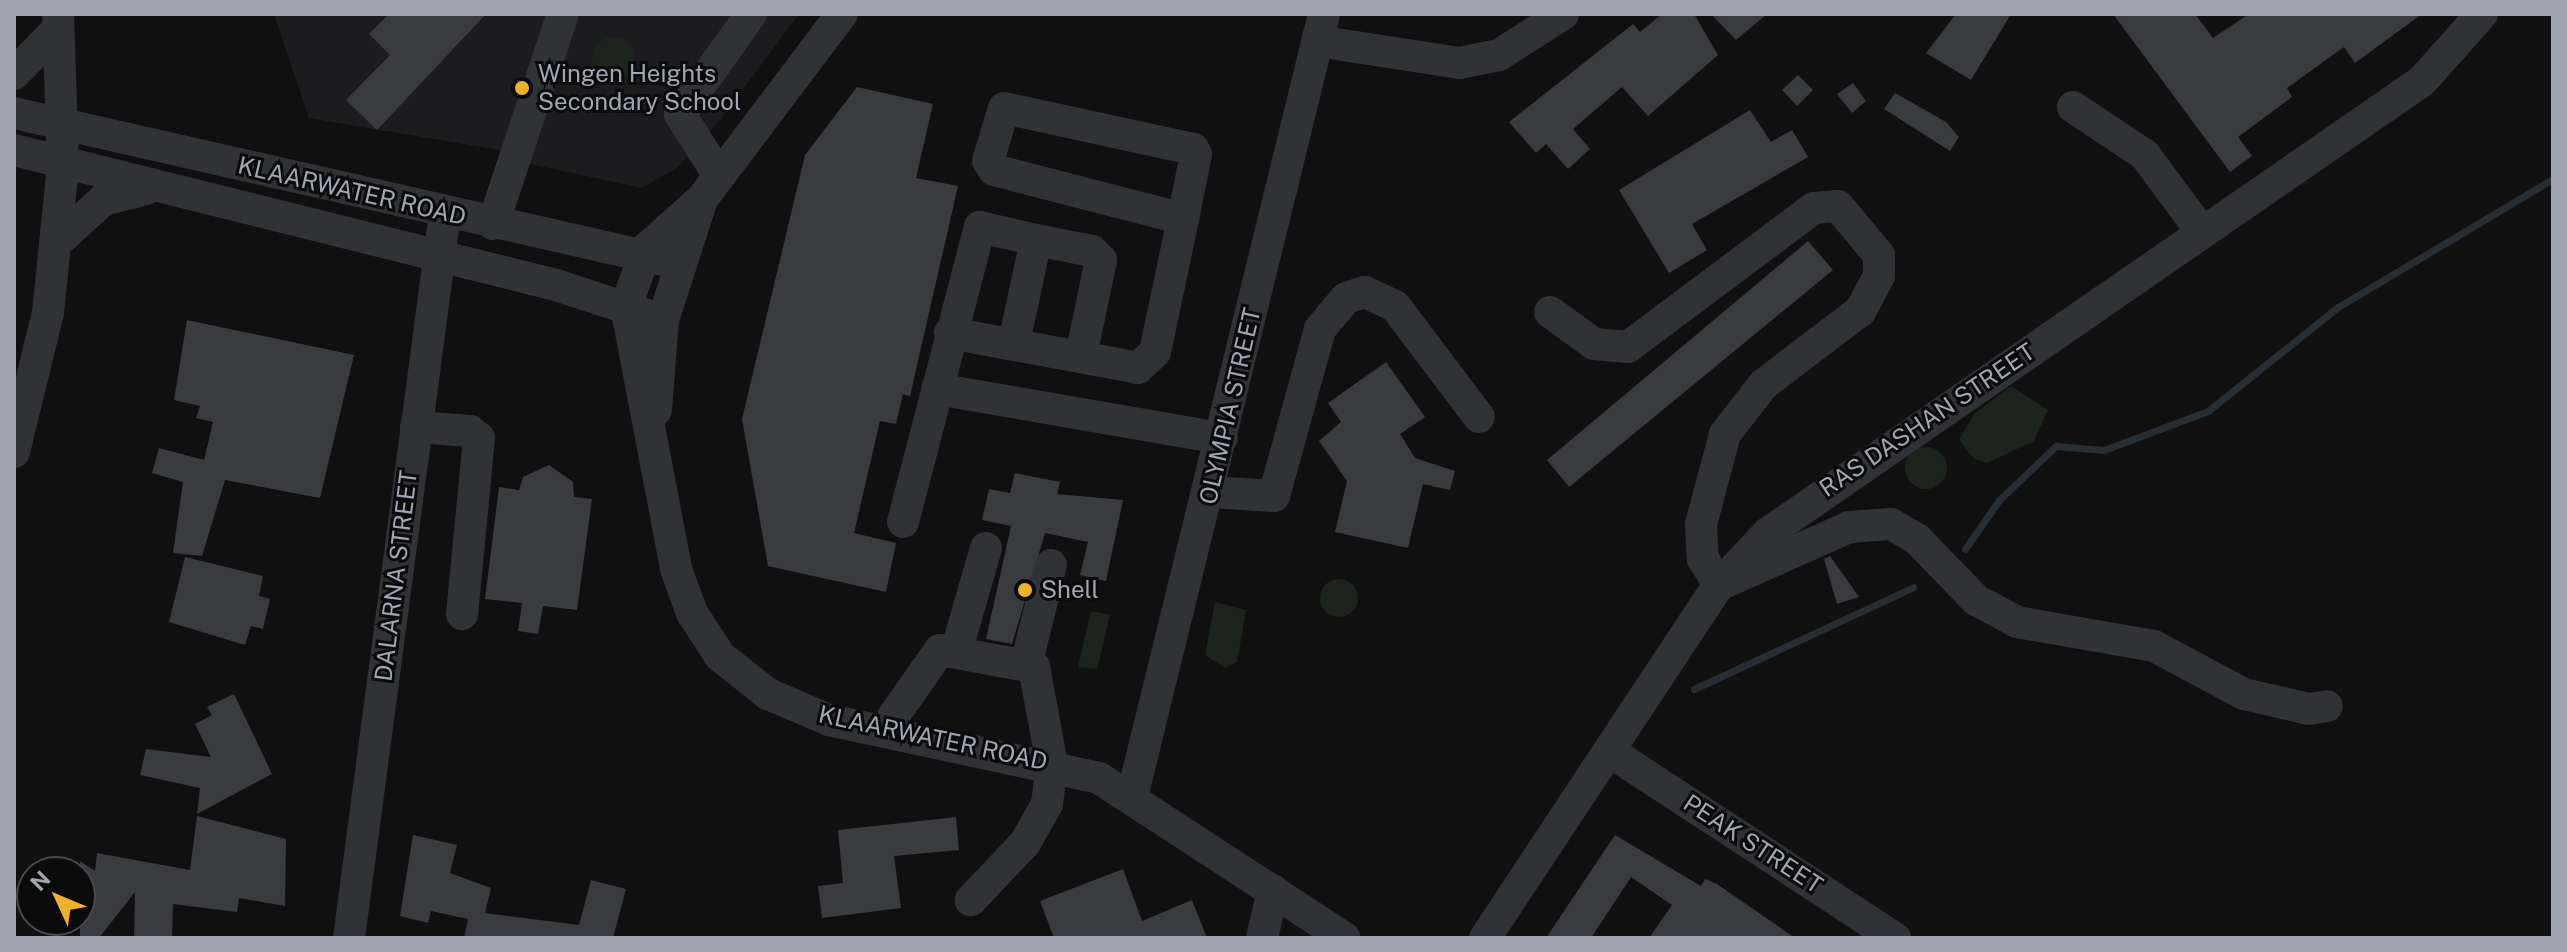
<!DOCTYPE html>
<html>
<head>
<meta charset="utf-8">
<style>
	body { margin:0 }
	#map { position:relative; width:2567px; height:952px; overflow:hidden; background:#101011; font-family:"Public Sans",sans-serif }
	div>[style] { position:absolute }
	.built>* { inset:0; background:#1c1c1e }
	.green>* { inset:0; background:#1c241d }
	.round { border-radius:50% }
	.stream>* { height:7px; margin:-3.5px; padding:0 3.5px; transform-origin:3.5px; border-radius:3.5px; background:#272e35 }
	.building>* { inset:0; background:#3a3b3e }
	.minor>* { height:32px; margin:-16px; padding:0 16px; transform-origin:16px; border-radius:16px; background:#313236 }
	.dots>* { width:22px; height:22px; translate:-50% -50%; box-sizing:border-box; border:4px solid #0b0b0c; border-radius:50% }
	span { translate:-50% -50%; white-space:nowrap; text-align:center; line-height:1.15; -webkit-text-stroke:6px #0b0b0c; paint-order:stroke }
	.poi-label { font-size:24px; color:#a1a6b2 }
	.left { translate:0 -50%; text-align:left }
	.street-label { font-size:24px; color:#a1a6b2 }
	.frame { position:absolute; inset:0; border:16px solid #a1a6b2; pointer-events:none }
	.north { position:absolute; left:16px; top:856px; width:80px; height:80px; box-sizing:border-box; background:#0b0b0c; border:2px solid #47494e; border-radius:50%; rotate:314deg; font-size:22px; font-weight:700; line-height:32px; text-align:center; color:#a1a6b2 }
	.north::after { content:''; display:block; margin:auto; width:28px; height:36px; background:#efb32a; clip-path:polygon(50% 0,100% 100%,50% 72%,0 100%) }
</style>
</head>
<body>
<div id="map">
	<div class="built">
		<i style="clip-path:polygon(274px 14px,799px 14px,721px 119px,678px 167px,642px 188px,526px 163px,517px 153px,309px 118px)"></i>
	</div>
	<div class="green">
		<i class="round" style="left:592px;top:37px;width:42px;height:42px"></i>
		<i style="clip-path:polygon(2011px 386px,2048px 410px,2034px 441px,1987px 463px,1974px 459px,1959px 440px,1974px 414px)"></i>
		<i class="round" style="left:1905px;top:447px;width:42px;height:42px"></i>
		<i class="round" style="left:1320px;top:579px;width:38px;height:38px"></i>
		<i style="clip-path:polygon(1215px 602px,1246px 610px,1237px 662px,1225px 668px,1205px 655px)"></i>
		<i style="clip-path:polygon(1091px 611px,1110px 615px,1097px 669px,1078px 667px)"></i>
	</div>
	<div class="stream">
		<i style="left:1965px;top:549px;width:60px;rotate:-55.2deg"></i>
		<i style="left:1999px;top:500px;width:79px;rotate:-43.5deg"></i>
		<i style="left:2056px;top:446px;width:48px;rotate:4.8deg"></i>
		<i style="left:2104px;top:450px;width:111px;rotate:-20.6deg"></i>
		<i style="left:2208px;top:411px;width:166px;rotate:-38.7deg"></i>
		<i style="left:2338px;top:307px;width:250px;rotate:-30.8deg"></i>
		<i style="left:1694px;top:689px;width:242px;rotate:-24.9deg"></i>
	</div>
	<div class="building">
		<i style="clip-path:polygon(389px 14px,486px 14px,377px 130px,346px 100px,390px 55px,369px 34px)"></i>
		<i style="clip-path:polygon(1662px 14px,1694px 14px,1718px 55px,1648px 116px,1622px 87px,1573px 129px,1590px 149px,1568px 169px,1546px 144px,1536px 153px,1509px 122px,1633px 24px,1640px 32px)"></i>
		<i style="clip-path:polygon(1711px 14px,1767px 14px,1736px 40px)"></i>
		<i style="clip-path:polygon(1956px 14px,2011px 14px,1971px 80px,1926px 53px)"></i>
		<i style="clip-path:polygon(2113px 14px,2195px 14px,2213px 38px,2249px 14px,2422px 14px,2355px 63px,2344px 47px,2287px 88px,2292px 97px,2238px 137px,2252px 156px,2230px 172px)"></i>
		<i style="clip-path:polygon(1798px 75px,1813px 90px,1797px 106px,1782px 90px)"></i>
		<i style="clip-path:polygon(1853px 83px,1866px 101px,1852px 113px,1837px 94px)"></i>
		<i style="clip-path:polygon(857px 87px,933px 104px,916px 178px,958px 186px,910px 396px,903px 394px,896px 424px,880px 421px,854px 533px,896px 543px,886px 592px,768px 566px,742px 419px,805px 155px)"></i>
		<i style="clip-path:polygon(1895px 93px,1946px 122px,1959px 137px,1950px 151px,1884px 109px)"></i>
		<i style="clip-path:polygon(1750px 110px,1771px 142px,1792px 130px,1808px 157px,1692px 224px,1707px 250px,1669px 273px,1619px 190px)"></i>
		<i style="clip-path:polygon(1808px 241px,1833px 270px,1569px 487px,1547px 460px)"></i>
		<i style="clip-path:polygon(187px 320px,354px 355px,320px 498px,225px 480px,202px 556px,173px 553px,183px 482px,152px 473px,159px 448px,204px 460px,213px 422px,196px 418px,200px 406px,174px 400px)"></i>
		<i style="clip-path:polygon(1386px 362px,1425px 417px,1400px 434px,1415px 458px,1455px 471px,1450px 490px,1423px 484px,1408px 548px,1335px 532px,1347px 481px,1319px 441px,1341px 422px,1328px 403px)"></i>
		<i style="clip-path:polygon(549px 465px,573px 482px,574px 497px,592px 499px,577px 610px,543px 606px,538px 634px,518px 631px,522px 603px,485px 599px,499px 487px,519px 490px,523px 477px)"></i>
		<i style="clip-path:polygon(1015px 473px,1060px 482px,1057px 494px,1123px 500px,1106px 581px,1080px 575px,1088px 542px,1045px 533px,1012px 644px,986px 639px,1011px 526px,982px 520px,989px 489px,1010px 493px)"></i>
		<i style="clip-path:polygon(1830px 556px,1859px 597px,1837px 604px,1824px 559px)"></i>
		<i style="clip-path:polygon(185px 557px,263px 576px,259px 596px,270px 599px,263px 629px,251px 626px,245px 645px,169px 622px)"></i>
		<i style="clip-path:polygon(234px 694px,272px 774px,197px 814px,200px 788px,140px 775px,146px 749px,211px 757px,195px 724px,212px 715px,207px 707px)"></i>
		<i style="clip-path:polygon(197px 816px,286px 839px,285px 906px,239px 898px,237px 912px,173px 904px,172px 938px,134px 938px,135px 892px,99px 938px,80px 938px,80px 861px,95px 871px,97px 853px,190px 870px)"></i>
		<i style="clip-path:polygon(956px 817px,959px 850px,894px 856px,901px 908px,822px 918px,818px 886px,843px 883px,838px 830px)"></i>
		<i style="clip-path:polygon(413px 835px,457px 845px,450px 873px,491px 888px,485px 913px,579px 925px,591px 880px,626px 889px,613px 938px,464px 938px,468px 919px,431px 911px,428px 923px,400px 916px)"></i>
		<i style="clip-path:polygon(1615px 835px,1701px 886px,1705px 879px,1717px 884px,1795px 938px,1649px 938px,1672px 905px,1631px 877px,1591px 938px,1546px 938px)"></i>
		<i style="clip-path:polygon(1123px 869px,1142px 921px,1192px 900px,1207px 938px,1054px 938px,1040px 901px)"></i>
	</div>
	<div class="minor">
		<i style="left:1317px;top:41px;width:144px;rotate:8.8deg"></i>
		<i style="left:1459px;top:63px;width:41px;rotate:-11.3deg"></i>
		<i style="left:1499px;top:55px;width:76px;rotate:-32.6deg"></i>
		<i style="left:14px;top:74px;width:63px;rotate:-45.6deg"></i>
		<i style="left:2073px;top:107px;width:87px;rotate:33.7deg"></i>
		<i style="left:2145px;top:155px;width:96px;rotate:53.5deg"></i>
		<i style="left:14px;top:113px;width:679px;rotate:12.77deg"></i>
		<i style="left:14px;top:150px;width:559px;rotate:13.99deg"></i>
		<i style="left:556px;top:285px;width:113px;rotate:18.1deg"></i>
		<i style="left:719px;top:176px;width:73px;rotate:-122.2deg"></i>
		<i style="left:680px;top:114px;width:123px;rotate:-54.6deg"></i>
		<i style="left:702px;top:199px;width:74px;rotate:138.3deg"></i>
		<i style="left:647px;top:248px;width:62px;rotate:109.9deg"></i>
		<i style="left:626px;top:306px;width:268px;rotate:79.2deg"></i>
		<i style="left:676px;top:569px;width:47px;rotate:70deg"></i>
		<i style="left:692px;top:613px;width:51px;rotate:56.9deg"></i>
		<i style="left:720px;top:656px;width:61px;rotate:38.4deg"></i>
		<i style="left:768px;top:694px;width:66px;rotate:23.1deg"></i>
		<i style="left:829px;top:720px;width:276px;rotate:12.1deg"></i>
		<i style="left:1099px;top:778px;width:293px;rotate:33.1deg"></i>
		<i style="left:493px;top:224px;width:221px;rotate:-71.6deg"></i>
		<i style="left:1036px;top:240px;width:57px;rotate:11.1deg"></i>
		<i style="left:1092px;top:251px;width:13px;rotate:45deg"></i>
		<i style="left:1101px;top:260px;width:98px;rotate:101.8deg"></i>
		<i style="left:55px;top:244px;width:65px;rotate:-42.5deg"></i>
		<i style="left:103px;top:200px;width:44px;rotate:-14.3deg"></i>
		<i style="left:1550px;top:312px;width:54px;rotate:36deg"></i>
		<i style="left:1594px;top:344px;width:34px;rotate:5deg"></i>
		<i style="left:1628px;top:347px;width:232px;rotate:-36.8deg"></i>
		<i style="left:1814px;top:208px;width:24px;rotate:-5deg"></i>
		<i style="left:1838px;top:206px;width:64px;rotate:50.1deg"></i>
		<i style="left:1879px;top:255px;width:21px;rotate:90deg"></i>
		<i style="left:1879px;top:276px;width:40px;rotate:118deg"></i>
		<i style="left:1860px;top:311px;width:122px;rotate:142.7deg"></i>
		<i style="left:1763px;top:385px;width:62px;rotate:127.8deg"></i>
		<i style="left:1725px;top:434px;width:93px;rotate:104.9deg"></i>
		<i style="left:1701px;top:524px;width:35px;rotate:87deg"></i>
		<i style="left:1703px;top:559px;width:31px;rotate:58deg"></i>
		<i style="left:1719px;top:585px;width:142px;rotate:-24deg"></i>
		<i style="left:1849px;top:527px;width:42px;rotate:-4.1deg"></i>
		<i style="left:1891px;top:524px;width:30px;rotate:30deg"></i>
		<i style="left:1917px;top:539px;width:85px;rotate:46deg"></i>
		<i style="left:1976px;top:600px;width:47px;rotate:28.2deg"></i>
		<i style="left:2017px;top:622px;width:139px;rotate:9.9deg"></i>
		<i style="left:2154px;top:646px;width:102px;rotate:28.1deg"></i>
		<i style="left:2244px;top:694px;width:67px;rotate:13deg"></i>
		<i style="left:2309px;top:709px;width:18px;rotate:-9deg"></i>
		<i style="left:950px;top:333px;width:191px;rotate:10.5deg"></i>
		<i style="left:1138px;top:368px;width:23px;rotate:-43deg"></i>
		<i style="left:1155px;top:352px;width:136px;rotate:-78.1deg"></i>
		<i style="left:1183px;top:219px;width:66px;rotate:-78.7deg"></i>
		<i style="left:1196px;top:154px;width:6px;rotate:-121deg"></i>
		<i style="left:1193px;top:149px;width:193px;rotate:-167.8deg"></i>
		<i style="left:1004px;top:108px;width:55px;rotate:106.8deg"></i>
		<i style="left:988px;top:161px;width:11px;rotate:56deg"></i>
		<i style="left:994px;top:170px;width:195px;rotate:14.5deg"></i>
		<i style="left:937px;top:389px;width:289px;rotate:9.8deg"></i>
		<i style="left:656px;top:410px;width:90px;rotate:-85.6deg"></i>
		<i style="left:663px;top:320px;width:127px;rotate:-72.1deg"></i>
		<i style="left:702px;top:199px;width:232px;rotate:-52.9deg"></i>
		<i style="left:416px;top:427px;width:54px;rotate:4.2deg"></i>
		<i style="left:470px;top:431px;width:11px;rotate:38deg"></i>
		<i style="left:479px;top:438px;width:177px;rotate:95.5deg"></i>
		<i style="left:14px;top:452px;width:143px;rotate:-76.3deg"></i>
		<i style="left:48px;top:313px;width:149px;rotate:-84.2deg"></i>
		<i style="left:63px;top:165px;width:151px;rotate:-91.9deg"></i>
		<i style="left:1210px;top:492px;width:64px;rotate:3.6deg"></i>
		<i style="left:1274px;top:496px;width:173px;rotate:-74.6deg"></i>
		<i style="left:1320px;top:329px;width:40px;rotate:-50deg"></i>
		<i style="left:1346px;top:298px;width:20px;rotate:-18deg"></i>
		<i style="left:1365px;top:292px;width:33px;rotate:25deg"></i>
		<i style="left:1395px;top:306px;width:139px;rotate:52.9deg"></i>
		<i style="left:903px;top:522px;width:305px;rotate:-75.4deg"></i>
		<i style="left:980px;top:227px;width:57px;rotate:13.1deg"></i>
		<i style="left:1036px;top:240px;width:105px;rotate:102.1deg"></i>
		<i style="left:957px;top:649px;width:105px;rotate:-74deg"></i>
		<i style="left:1027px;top:661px;width:99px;rotate:-76deg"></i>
		<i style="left:883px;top:731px;width:99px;rotate:-54.9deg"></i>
		<i style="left:940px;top:650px;width:96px;rotate:10.3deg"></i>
		<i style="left:1034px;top:667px;width:99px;rotate:79.5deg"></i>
		<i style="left:1052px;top:764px;width:40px;rotate:97.1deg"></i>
		<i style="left:1047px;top:804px;width:45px;rotate:119.4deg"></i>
		<i style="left:1025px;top:843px;width:79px;rotate:133.5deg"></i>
		<i style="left:1609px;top:751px;width:342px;rotate:33.2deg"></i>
		<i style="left:1132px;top:797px;width:806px;rotate:-76.22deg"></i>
		<i style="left:349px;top:938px;width:730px;rotate:-82.45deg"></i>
		<i style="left:1262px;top:938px;width:49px;rotate:-77.1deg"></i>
		<i style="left:1485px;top:938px;width:424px;rotate:-56.5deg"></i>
		<i style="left:1719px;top:585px;width:71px;rotate:-46.7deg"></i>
		<i style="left:1768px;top:533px;width:795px;rotate:-34.65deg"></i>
		<i style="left:2422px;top:81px;width:90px;rotate:-48.2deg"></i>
	</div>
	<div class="dots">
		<i style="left:522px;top:88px;background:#efb32a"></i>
		<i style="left:1025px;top:590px;background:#efb32a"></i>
	</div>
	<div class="poi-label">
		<span class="left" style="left:538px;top:88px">Wingen Heights<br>Secondary School</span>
		<span class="left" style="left:1041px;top:590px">Shell</span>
	</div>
	<div class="street-label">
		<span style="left:352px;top:191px;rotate:13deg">KLAARWATER ROAD</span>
		<span style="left:1230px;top:406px;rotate:-77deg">OLYMPIA STREET</span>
		<span style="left:1927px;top:420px;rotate:-34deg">RAS DASHAN STREET</span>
		<span style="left:396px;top:576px;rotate:-83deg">DALARNA STREET</span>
		<span style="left:933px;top:738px;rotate:12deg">KLAARWATER ROAD</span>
		<span style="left:1753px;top:844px;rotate:33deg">PEAK STREET</span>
	</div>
	<div class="frame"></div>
	<div class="north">N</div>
</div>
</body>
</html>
